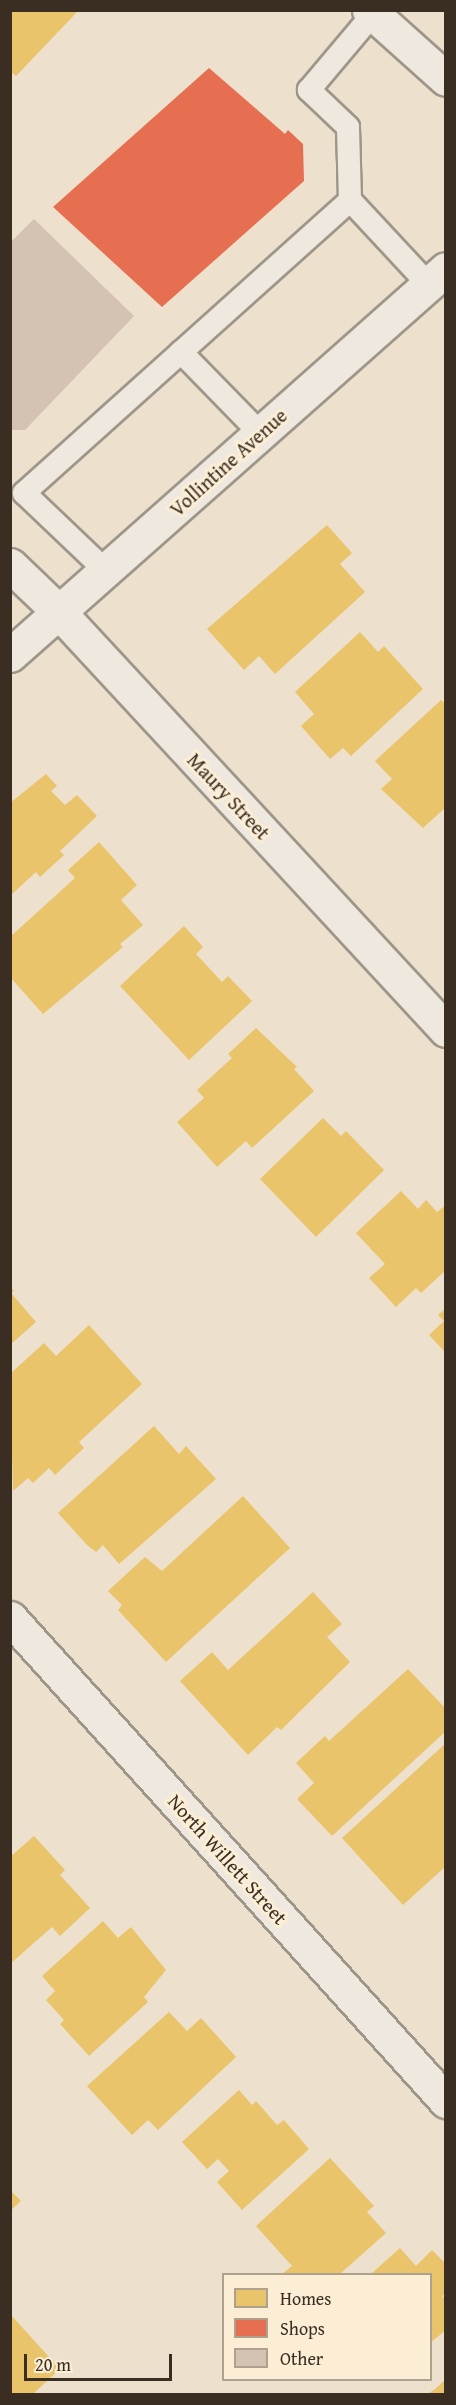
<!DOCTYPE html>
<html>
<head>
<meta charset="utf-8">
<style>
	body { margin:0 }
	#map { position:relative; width:456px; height:2405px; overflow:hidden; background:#ede0cc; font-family:"Gentium Book Plus",serif }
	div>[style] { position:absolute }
	.homes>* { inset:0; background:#e9c46a }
	.shops>* { inset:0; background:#e76f51 }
	.building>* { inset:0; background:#d4c2b2 }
	.roads { filter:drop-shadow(2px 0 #9f968a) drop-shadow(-2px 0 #9f968a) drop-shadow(0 2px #9f968a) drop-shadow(0 -2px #9f968a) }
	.service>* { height:22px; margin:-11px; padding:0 11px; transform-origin:11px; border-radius:11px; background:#efe8df }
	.minor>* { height:33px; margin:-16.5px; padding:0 16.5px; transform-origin:16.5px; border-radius:16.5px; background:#efe8df }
	.tertiary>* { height:33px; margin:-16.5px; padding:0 16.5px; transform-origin:16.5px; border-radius:16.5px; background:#efe8df }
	span { translate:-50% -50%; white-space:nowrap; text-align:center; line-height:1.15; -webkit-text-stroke:6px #fcedd5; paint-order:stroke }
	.street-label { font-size:20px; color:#3a2e23 }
	.frame { position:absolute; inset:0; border:12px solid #3a2e23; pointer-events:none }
	.legend { position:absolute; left:222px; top:2273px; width:210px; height:108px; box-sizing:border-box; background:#fcedd5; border:2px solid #aea18e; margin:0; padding:8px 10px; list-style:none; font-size:18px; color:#3a2e23 }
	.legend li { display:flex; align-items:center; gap:12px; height:30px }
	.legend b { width:30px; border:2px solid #aea18e }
	.scale { position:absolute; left:24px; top:2354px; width:148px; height:27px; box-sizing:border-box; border:3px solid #3a2e23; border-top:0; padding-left:8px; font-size:18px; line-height:21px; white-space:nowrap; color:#3a2e23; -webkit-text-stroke:4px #fcedd5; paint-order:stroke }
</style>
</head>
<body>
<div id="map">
	<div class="homes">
		<i style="clip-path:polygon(10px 10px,79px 10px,16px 76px,10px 71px)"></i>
		<i style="clip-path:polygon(327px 525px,352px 553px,340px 564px,365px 592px,275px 674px,259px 656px,244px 670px,207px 629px)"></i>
		<i style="clip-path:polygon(360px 632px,378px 652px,384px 646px,423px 689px,351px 756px,343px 748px,330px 759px,301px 726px,314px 714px,295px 692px)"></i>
		<i style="clip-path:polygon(441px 700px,446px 704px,446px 807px,423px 828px,381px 789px,392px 779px,375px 761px)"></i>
		<i style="clip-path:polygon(46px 774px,57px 786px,51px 791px,65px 805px,77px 795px,97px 816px,60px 851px,64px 855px,40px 877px,36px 872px,10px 896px,10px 803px)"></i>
		<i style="clip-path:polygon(99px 842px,137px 885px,121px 900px,143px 925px,120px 944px,123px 947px,43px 1014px,10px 977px,10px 937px,75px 878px,68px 870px)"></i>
		<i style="clip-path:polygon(184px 926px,203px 947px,196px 954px,222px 982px,228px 976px,252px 1001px,189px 1060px,120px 986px)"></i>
		<i style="clip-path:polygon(256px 1028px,297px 1067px,294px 1069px,314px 1091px,252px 1148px,246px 1141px,217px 1167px,177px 1122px,204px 1098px,197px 1090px,232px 1058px,228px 1054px)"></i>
		<i style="clip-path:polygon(323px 1118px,341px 1136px,346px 1131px,384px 1170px,316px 1237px,260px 1179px)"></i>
		<i style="clip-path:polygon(401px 1191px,418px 1209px,426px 1200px,437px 1212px,446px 1205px,446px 1270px,421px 1293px,416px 1288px,396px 1307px,369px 1278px,385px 1264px,356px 1233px)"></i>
		<i style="clip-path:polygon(10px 1287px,14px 1291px,11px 1293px,36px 1322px,10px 1345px)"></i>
		<i style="clip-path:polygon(446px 1308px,446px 1353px,429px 1335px,444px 1321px,438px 1315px)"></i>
		<i style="clip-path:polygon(89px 1325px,142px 1384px,79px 1442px,84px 1448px,55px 1475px,49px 1468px,33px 1483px,28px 1478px,13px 1491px,10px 1374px,44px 1343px,56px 1356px)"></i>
		<i style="clip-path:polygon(154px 1426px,179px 1454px,186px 1446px,216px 1479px,119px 1564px,103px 1545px,96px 1552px,87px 1545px,58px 1513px)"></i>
		<i style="clip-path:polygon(243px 1496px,290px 1548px,166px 1662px,118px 1610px,122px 1605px,108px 1591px,145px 1557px,162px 1571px)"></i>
		<i style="clip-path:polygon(313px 1592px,342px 1624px,327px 1637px,350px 1662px,281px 1730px,277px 1727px,248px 1755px,180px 1681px,212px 1652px,228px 1670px)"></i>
		<i style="clip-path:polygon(408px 1669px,446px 1709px,446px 1731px,332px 1836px,297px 1799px,314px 1783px,296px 1763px,325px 1736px,329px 1741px)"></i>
		<i style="clip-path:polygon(446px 1743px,446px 1866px,403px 1905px,342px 1838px)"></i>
		<i style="clip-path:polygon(34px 1836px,65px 1870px,60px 1875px,90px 1908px,60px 1936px,52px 1927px,10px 1964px,10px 1857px)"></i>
		<i style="clip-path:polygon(103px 1921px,118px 1938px,131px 1927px,166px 1970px,144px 1997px,148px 2002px,89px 2056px,60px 2024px,64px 2020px,46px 2000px,55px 1991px,42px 1976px)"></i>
		<i style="clip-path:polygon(169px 2012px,187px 2031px,201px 2018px,236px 2057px,158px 2130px,148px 2120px,132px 2135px,87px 2086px)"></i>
		<i style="clip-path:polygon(239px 2090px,252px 2105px,256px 2101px,277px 2125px,284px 2120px,309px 2149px,242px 2210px,217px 2182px,229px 2171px,218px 2159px,207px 2169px,182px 2142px)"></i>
		<i style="clip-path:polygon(330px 2158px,374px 2206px,367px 2212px,386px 2233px,340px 2274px,282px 2274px,292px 2266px,256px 2226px)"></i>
		<i style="clip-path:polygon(10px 2190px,21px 2201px,10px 2211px)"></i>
		<i style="clip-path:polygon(400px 2248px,416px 2266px,432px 2250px,446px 2264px,446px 2293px,442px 2296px,446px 2300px,446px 2330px,430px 2343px,430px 2274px,371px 2274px)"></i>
		<i style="clip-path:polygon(10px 2314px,60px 2369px,33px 2394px,10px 2394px)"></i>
		<i style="clip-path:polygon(446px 2379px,446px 2394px,427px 2394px,434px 2390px)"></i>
	</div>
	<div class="shops">
		<i style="clip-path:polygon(209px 68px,285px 134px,288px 130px,303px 144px,304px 181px,162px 307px,53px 207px)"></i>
	</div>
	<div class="building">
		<i style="clip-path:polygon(34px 219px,134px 316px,25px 430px,10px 430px,10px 243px)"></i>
	</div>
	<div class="roads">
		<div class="service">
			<i style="left:350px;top:200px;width:73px;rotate:-91.6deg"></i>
			<i style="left:348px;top:127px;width:54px;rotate:-136.5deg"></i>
			<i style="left:309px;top:90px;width:99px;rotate:-49.9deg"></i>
			<i style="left:181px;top:352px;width:113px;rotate:45.7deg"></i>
			<i style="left:106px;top:571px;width:113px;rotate:-136.4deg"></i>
			<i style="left:24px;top:493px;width:438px;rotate:-41.9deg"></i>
			<i style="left:350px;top:200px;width:115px;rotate:47.1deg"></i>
		</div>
		<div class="minor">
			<i style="left:369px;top:10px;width:103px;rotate:41.9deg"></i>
			<i style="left:10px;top:565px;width:66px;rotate:43.8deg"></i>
			<i style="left:58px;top:611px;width:571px;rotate:47.2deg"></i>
			<i style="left:10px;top:1618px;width:651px;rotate:47.93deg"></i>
		</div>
		<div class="tertiary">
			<i style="left:10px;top:655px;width:582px;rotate:-41.52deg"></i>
		</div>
	</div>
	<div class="street-label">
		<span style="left:228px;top:462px;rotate:-42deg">Vollintine Avenue</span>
		<span style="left:229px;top:796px;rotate:47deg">Maury Street</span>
		<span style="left:228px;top:1859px;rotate:48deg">North Willett Street</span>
	</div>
	<div class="frame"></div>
	<ul class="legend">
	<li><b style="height:16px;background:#e9c46a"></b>Homes</li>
	<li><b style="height:16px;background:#e76f51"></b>Shops</li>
	<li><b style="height:16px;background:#d4c2b2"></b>Other</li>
	</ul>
	<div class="scale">20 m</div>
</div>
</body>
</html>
